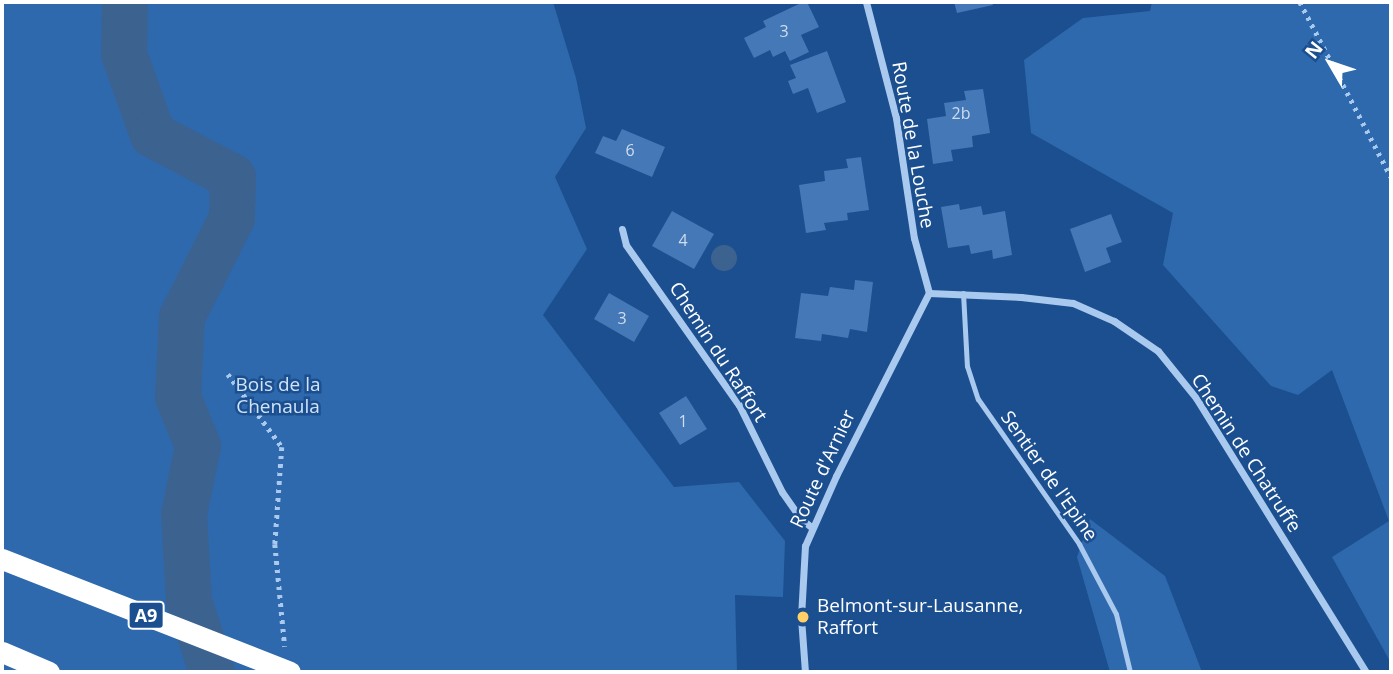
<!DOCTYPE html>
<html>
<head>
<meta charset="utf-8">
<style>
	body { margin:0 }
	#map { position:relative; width:1393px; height:674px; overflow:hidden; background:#1b4f8f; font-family:"Open Sans",sans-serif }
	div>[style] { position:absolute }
	.green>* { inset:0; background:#2e69ad }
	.water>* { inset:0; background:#3c6290 }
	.round { border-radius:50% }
	.river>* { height:46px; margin:-23px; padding:0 23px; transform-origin:23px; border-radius:23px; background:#3c6290 }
	.building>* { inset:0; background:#4478b7 }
	.path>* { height:4.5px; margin-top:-2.25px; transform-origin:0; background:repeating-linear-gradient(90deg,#a9c9ee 0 3.5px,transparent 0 8.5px) }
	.service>* { height:5px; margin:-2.5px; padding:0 2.5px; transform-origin:2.5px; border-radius:2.5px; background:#a9c9ee }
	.minor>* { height:7px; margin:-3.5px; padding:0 3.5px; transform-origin:3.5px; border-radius:3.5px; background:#a9c9ee }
	.motorway>* { height:21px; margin:-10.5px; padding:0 10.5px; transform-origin:10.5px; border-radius:10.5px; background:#fff }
	.motorway-bridge>* { height:21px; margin:-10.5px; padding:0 10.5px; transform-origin:10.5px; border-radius:10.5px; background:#fff }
	.dots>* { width:19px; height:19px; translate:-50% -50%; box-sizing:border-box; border:4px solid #1b4f8f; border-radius:50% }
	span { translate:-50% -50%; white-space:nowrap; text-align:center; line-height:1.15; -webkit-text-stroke:5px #1b4f8f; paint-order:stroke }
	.number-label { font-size:16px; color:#d0dded }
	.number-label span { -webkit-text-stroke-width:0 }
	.shield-label span { padding:2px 5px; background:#1b4f8f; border:2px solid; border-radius:5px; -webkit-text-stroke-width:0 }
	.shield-label { font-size:18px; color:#fff; font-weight:700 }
	.street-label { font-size:19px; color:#fff }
	.park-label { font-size:19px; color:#cfe3fa }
	.poi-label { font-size:19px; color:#fff }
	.left { translate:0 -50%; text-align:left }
	.frame { position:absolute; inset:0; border:4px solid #fff; pointer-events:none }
	.north { position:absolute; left:1295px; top:28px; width:70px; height:70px; -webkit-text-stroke:5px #1b4f8f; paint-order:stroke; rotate:309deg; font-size:19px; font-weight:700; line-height:28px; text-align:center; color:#fff }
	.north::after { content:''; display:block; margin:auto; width:24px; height:32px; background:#fff; clip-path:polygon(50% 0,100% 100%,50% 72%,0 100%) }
</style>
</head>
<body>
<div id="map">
	<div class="green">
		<i style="clip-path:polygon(2px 2px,553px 2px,576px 78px,586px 128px,555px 177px,587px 249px,543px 315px,674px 487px,739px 482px,785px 541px,783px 597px,735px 595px,737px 672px,2px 672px)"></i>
		<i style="clip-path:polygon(1152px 2px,1391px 2px,1391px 663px,1332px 557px,1389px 521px,1332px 370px,1298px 395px,1271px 386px,1163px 265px,1173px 213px,1031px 133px,1024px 60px,1083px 18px,1150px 11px)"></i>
		<i style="clip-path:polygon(1090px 519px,1165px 576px,1202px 672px,1110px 672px,1077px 557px)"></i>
	</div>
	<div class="water">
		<i class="round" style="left:711px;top:245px;width:26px;height:26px"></i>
	</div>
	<div class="river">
		<i style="left:125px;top:2px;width:52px;rotate:91.1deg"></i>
		<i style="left:124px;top:54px;width:86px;rotate:70.3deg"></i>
		<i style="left:153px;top:135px;width:90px;rotate:27.7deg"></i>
		<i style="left:233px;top:177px;width:41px;rotate:91.4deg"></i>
		<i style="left:232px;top:218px;width:111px;rotate:116.8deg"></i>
		<i style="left:182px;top:317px;width:80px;rotate:92.9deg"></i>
		<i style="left:178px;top:397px;width:53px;rotate:67.8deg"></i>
		<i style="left:198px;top:446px;width:69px;rotate:101.6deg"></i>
		<i style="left:184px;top:514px;width:87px;rotate:86.7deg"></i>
		<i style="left:189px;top:601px;width:75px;rotate:72.1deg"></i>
	</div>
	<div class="building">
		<i style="clip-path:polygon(803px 2px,807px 2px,819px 27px,801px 35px,809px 52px,790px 61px,785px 51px,773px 57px,770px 50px,754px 58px,744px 38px,766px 27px,763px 21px)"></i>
		<i style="clip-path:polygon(954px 2px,992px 2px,993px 5px,957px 13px)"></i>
		<i style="clip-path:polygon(827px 51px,846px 102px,817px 113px,808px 88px,793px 94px,788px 81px,796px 78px,790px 65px)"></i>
		<i style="clip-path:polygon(983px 89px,990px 133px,972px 136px,973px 147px,951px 150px,953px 161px,933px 164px,927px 119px,946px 116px,944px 103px,966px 100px,964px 91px)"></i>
		<i style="clip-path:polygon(622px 129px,665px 147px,652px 177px,595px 153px,603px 136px,616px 141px)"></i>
		<i style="clip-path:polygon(861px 157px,869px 210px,847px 213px,848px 220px,824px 223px,826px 230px,806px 233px,799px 185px,825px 181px,824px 171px,848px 168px,846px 159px)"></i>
		<i style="clip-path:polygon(959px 204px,960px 210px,981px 206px,983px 215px,1005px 211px,1012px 255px,993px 259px,992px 250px,971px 254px,969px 245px,948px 248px,941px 207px)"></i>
		<i style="clip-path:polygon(672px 211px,714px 234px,694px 269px,652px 246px)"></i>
		<i style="clip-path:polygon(1111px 214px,1122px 242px,1106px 248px,1111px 262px,1085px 272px,1070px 229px)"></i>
		<i style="clip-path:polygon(855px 280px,873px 282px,867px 332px,850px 329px,848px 338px,822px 334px,821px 341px,795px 338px,801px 293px,828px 296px,830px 287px,854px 290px)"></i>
		<i style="clip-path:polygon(609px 293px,649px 316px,634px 342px,594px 319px)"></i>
		<i style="clip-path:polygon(686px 396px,707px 429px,680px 445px,659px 413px)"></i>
	</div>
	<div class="path">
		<i style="left:1300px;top:2px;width:197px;rotate:62.5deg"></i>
		<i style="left:228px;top:374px;width:91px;rotate:53.5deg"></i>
		<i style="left:282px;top:447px;width:97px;rotate:94.1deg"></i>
		<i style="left:275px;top:544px;width:103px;rotate:84.5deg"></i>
	</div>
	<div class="service">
		<i style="left:963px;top:293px;width:73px;rotate:86.9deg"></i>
		<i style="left:967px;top:366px;width:35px;rotate:72deg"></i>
		<i style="left:978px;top:399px;width:177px;rotate:55.1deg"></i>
		<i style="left:1079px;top:544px;width:79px;rotate:62.1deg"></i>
		<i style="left:1116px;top:614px;width:60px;rotate:76.4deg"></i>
	</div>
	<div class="minor">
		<i style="left:866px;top:2px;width:120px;rotate:75.5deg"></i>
		<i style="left:896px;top:118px;width:121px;rotate:81.5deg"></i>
		<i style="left:914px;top:238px;width:57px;rotate:74.7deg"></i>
		<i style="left:622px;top:229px;width:16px;rotate:76deg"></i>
		<i style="left:626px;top:245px;width:196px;rotate:54.8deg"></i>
		<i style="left:739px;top:405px;width:97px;rotate:63.7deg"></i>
		<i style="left:782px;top:492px;width:32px;rotate:55deg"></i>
		<i style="left:800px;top:518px;width:14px;rotate:39deg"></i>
		<i style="left:929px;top:293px;width:92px;rotate:2.5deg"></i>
		<i style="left:1021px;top:297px;width:52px;rotate:6.6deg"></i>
		<i style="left:1073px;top:303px;width:45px;rotate:23.7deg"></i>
		<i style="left:1114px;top:321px;width:53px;rotate:34.3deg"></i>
		<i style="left:1158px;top:351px;width:60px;rotate:51deg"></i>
		<i style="left:1196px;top:398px;width:322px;rotate:58.2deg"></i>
		<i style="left:805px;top:672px;width:55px;rotate:-94.2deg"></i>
		<i style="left:801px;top:617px;width:71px;rotate:-86.8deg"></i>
		<i style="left:805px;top:546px;width:77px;rotate:-66.1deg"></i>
		<i style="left:836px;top:476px;width:205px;rotate:-63.1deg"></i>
	</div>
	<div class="motorway">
		<i style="left:2px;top:652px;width:51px;rotate:23.1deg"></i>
	</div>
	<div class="motorway-bridge">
		<i style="left:2px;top:559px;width:309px;rotate:21.4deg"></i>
	</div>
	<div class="dots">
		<i style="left:803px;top:617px;background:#ffd166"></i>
	</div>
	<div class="number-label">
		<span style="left:784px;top:31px">3</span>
		<span style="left:961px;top:113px">2b</span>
		<span style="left:630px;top:150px">6</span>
		<span style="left:683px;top:240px">4</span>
		<span style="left:622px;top:318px">3</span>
		<span style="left:683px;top:421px">1</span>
	</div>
	<div class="shield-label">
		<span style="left:146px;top:615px">A9</span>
	</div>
	<div class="street-label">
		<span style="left:913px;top:145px;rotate:80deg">Route de la Louche</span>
		<span style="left:718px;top:352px;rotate:57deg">Chemin du Raffort</span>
		<span style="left:1246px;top:453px;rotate:57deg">Chemin de Chatruffe</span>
		<span style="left:823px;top:469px;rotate:-65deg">Route d'Arnier</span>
		<span style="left:1049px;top:476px;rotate:55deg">Sentier de l'Epine</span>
	</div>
	<div class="park-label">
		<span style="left:278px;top:396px">Bois de la<br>Chenaula</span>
	</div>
	<div class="poi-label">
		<span class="left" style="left:817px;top:617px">Belmont-sur-Lausanne,<br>Raffort</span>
	</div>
	<div class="frame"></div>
	<div class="north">N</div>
</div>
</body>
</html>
